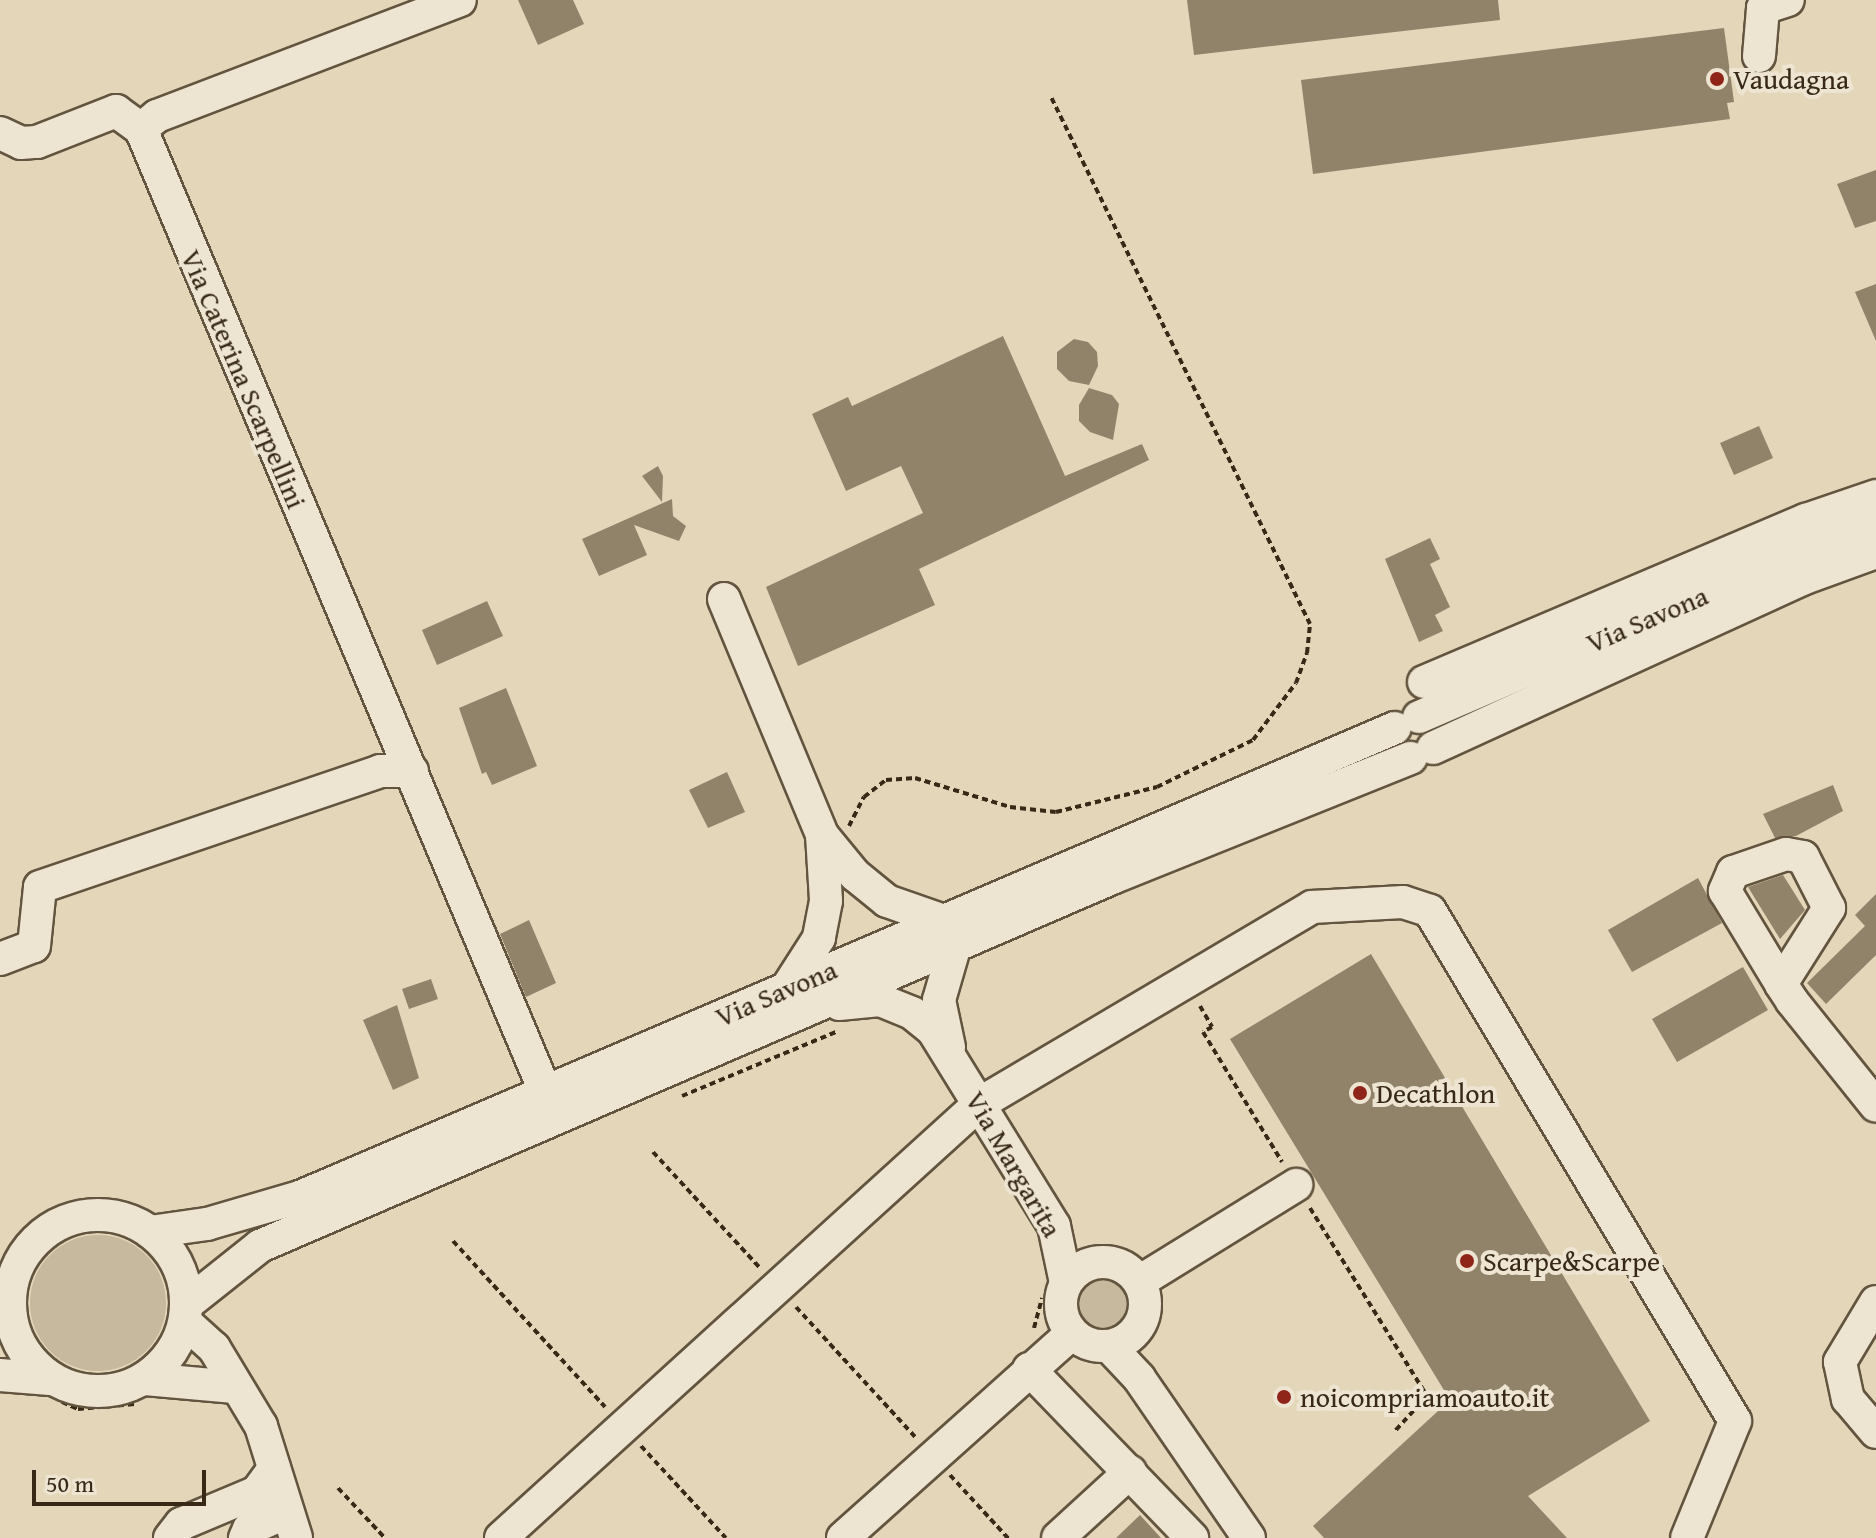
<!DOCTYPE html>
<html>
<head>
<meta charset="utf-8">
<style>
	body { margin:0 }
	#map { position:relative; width:1876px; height:1538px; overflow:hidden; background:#e4d6b9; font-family:"Gentium Book Plus",serif }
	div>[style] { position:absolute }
	.green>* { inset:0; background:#c7b99d }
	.round { border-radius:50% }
	.building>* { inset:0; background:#91836a }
	.path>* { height:4px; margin-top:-2px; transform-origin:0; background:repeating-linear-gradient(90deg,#372915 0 6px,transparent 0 10px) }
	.roads { filter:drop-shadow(2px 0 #62543e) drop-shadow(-2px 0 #62543e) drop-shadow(0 2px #62543e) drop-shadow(0 -2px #62543e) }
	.minor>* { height:32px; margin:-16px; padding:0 16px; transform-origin:16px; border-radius:16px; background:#ede4d2 }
	.minor>.ring { margin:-16px; padding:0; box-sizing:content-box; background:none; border:32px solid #ede4d2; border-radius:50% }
	.dots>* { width:22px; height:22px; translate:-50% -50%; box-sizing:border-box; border:4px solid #ede4d2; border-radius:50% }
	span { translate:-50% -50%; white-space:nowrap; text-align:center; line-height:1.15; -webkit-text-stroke:8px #ede4d2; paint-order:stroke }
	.poi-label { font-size:28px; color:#372915 }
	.left { translate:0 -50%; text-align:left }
	.street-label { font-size:28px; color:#372915 }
	.scale { position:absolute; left:32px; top:1470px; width:174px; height:36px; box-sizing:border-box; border:4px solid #372915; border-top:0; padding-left:10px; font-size:24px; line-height:28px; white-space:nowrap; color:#372915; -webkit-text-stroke:6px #ede4d2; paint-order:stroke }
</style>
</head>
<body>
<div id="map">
	<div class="green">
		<i class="round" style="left:30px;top:1235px;width:136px;height:136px"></i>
		<i class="round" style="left:1076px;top:1277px;width:54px;height:54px"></i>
	</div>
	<div class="building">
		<i style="clip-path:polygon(518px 0,573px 0,584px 24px,538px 45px)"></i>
		<i style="clip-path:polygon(1187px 0,1498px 0,1500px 20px,1194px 55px)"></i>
		<i style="clip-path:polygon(1724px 28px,1734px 102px,1727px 103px,1730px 119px,1313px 174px,1301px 80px)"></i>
		<i style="clip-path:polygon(1876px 170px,1876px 221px,1855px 228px,1837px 184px)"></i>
		<i style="clip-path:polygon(1876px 284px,1876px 341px,1855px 292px)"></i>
		<i style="clip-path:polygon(1003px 336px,1065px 476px,1142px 444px,1149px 460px,919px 569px,935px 605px,798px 666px,766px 587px,923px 513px,901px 466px,846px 491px,812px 414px,848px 397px,852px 406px)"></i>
		<i style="clip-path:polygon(1074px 339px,1088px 342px,1097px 352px,1098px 366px,1089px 385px,1069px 381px,1057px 369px,1057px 352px)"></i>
		<i style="clip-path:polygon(1089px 388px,1112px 395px,1119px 404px,1113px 440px,1090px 432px,1079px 421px,1079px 405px)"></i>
		<i style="clip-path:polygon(1759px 426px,1773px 458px,1734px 475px,1720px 443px)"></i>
		<i style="clip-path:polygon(658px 466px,663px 476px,662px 502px,642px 476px)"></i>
		<i style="clip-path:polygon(672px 499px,673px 516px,686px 526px,679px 541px,634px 525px,647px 555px,599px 576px,582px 539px)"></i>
		<i style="clip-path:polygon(1430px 538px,1440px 559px,1430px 564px,1450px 607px,1435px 615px,1443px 631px,1419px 642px,1385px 559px)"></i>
		<i style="clip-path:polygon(487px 601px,503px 636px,437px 665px,422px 630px)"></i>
		<i style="clip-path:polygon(506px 688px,537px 766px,492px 785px,486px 772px,482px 774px,459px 708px)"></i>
		<i style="clip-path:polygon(727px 772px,745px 812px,708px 828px,689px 790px)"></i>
		<i style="clip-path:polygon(1833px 785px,1843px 811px,1796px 836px,1775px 838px,1763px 814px)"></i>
		<i style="clip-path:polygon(1783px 875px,1805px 910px,1780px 939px,1748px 887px)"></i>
		<i style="clip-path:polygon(1698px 878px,1722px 923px,1632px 972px,1608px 930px)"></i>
		<i style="clip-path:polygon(1876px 894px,1876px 955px,1826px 1004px,1807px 983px,1865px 926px,1855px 915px)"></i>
		<i style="clip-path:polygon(529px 920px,556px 983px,526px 997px,500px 934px)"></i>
		<i style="clip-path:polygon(1371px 954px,1650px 1421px,1528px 1496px,1567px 1538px,1324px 1538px,1313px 1526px,1450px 1400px,1230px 1039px)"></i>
		<i style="clip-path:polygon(1743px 967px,1768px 1010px,1677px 1062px,1652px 1019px)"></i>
		<i style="clip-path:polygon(431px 979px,438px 999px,409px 1009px,402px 989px)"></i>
		<i style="clip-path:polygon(397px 1005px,419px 1078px,393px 1090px,363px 1020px)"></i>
		<i style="clip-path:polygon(1140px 1515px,1161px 1538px,1116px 1538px)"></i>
	</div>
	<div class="path">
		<i style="left:849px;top:826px;width:33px;rotate:-63deg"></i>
		<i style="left:864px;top:797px;width:28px;rotate:-38deg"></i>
		<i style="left:886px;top:780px;width:29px;rotate:-4deg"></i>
		<i style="left:915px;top:778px;width:99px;rotate:17deg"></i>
		<i style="left:1010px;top:807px;width:46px;rotate:6.2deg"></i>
		<i style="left:1056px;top:812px;width:104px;rotate:-13.9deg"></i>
		<i style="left:1157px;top:787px;width:107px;rotate:-26.1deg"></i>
		<i style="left:1253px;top:740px;width:71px;rotate:-53deg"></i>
		<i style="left:1296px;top:683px;width:32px;rotate:-70deg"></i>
		<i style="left:1307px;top:653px;width:29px;rotate:-84deg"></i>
		<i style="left:1310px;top:624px;width:589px;rotate:-116.17deg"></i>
		<i style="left:1200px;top:1006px;width:24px;rotate:60deg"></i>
		<i style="left:1212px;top:1027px;width:10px;rotate:151deg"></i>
		<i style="left:1203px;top:1032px;width:152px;rotate:58.7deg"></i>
		<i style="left:682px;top:1096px;width:167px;rotate:-22.6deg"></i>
		<i style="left:653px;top:1152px;width:158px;rotate:47.3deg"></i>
		<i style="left:1310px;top:1208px;width:221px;rotate:58.1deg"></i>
		<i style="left:1427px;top:1396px;width:47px;rotate:132.4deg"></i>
		<i style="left:453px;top:1241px;width:225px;rotate:47.5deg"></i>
		<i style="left:796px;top:1307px;width:179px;rotate:47.5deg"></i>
		<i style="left:1034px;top:1328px;width:31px;rotate:-75deg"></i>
		<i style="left:62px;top:1402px;width:17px;rotate:24deg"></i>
		<i style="left:78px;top:1409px;width:57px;rotate:-5deg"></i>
		<i style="left:641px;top:1446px;width:125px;rotate:47.3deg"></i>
		<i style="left:950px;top:1475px;width:86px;rotate:47.4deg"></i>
		<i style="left:338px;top:1488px;width:69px;rotate:46.8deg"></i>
	</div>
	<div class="roads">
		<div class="minor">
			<i style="left:1759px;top:56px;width:48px;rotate:-85.2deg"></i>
			<i style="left:1763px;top:8px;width:26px;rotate:-18deg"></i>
			<i style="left:141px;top:129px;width:21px;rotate:-39deg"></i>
			<i style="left:157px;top:116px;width:324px;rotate:-20.9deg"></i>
			<i style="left:0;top:133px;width:23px;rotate:25deg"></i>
			<i style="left:21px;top:143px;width:16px;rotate:-4deg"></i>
			<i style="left:37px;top:142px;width:85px;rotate:-21.4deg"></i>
			<i style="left:116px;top:111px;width:31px;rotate:36deg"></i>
			<i style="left:141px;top:129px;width:1043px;rotate:67.22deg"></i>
			<i style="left:724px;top:599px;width:256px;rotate:67.4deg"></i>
			<i style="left:822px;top:835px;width:66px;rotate:86.5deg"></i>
			<i style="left:826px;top:901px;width:38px;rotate:101deg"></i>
			<i style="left:819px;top:938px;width:59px;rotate:122.6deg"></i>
			<i style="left:1424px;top:682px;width:415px;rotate:-23deg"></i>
			<i style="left:1806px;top:520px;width:74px;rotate:-18.9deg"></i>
			<i style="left:1419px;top:717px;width:443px;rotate:-23.4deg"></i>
			<i style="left:1826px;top:541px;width:52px;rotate:-17.7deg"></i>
			<i style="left:1433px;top:748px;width:406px;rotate:-24.6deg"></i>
			<i style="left:1802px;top:579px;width:79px;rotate:-20deg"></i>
			<i style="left:822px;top:835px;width:52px;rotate:50.5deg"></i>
			<i style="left:855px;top:875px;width:41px;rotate:39.1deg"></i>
			<i style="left:887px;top:901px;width:60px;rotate:19.3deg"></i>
			<i style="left:0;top:959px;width:36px;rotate:-21deg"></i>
			<i style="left:34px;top:946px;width:59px;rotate:-84.2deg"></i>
			<i style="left:40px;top:887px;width:359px;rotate:-18.8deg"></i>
			<i style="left:380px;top:771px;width:32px"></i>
			<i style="left:1781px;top:984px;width:90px;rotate:-57.7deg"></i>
			<i style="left:1829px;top:908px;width:57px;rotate:-117deg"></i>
			<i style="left:1803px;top:857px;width:17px;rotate:-170deg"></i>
			<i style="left:1786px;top:854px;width:56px;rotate:161.2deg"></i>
			<i style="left:1733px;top:872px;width:21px;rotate:113deg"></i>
			<i style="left:1725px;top:891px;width:109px;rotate:58.9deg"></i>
			<i style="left:1781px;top:984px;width:20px;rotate:57deg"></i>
			<i style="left:1792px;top:1001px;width:134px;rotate:51.3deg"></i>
			<i style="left:839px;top:1004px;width:41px;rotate:-5.6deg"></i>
			<i style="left:880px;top:1000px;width:35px;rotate:22deg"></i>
			<i style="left:912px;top:1013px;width:27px;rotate:39deg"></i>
			<i style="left:933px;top:1030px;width:230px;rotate:58.3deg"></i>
			<i style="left:1054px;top:1226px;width:58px;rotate:78.1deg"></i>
			<i style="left:949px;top:1047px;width:48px;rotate:-102deg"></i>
			<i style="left:939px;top:1000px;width:57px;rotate:-73.8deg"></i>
			<i class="ring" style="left:10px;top:1215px;width:144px;height:144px"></i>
			<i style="left:150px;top:1232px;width:58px;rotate:-8deg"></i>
			<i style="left:207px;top:1224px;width:97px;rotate:-16.2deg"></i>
			<i style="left:300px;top:1197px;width:1191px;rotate:-23.19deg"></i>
			<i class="ring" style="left:1061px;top:1262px;width:52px;height:52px"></i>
			<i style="left:1139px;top:1282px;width:185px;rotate:-31.7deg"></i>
			<i style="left:1876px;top:1302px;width:70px;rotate:121deg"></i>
			<i style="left:1840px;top:1362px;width:38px;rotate:78deg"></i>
			<i style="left:1848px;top:1399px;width:43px;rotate:49.7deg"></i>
			<i style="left:187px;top:1304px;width:93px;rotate:-38.5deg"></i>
			<i style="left:260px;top:1246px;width:928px;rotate:-23.36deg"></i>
			<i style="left:1112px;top:878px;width:322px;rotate:-21.9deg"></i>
			<i style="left:185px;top:1322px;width:39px;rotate:42deg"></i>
			<i style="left:214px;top:1348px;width:91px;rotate:58.9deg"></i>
			<i style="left:261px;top:1426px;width:117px;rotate:72.6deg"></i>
			<i style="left:1109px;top:1346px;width:44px;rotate:46.8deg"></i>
			<i style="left:1139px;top:1378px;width:194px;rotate:55.5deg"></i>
			<i style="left:1029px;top:1369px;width:235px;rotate:46deg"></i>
			<i style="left:0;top:1375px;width:50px;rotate:4.6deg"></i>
			<i style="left:145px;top:1379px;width:90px;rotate:5.1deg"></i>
			<i style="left:170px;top:1538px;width:18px;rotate:-52deg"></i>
			<i style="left:181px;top:1524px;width:82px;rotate:-22.8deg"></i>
			<i style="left:257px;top:1492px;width:29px;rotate:-54deg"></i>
			<i style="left:245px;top:1538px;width:10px;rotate:-66deg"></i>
			<i style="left:249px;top:1529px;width:42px;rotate:-24.1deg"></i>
			<i style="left:501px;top:1538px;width:646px;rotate:-42.24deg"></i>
			<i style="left:979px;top:1104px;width:387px;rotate:-30.6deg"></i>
			<i style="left:1312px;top:907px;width:91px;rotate:-3.1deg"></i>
			<i style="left:1403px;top:902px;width:28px;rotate:18deg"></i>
			<i style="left:1430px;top:911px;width:594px;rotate:59.12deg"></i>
			<i style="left:1735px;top:1421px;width:126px;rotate:112.3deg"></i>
			<i style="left:843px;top:1538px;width:307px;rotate:-41.8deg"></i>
			<i style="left:1058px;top:1538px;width:98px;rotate:-42.5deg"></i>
		</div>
	</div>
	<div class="dots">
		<i style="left:1717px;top:79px;background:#8f2418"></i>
		<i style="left:1360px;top:1093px;background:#8f2418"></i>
		<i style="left:1467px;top:1261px;background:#8f2418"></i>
		<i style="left:1284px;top:1397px;background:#8f2418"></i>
	</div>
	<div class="poi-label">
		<span class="left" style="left:1733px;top:79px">Vaudagna</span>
		<span class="left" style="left:1376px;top:1093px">Decathlon</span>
		<span class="left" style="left:1483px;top:1261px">Scarpe&amp;Scarpe</span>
		<span class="left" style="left:1300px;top:1397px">noicompriamoauto.it</span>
	</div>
	<div class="street-label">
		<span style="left:244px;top:379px;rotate:67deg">Via Caterina Scarpellini</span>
		<span style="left:1647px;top:619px;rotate:-23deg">Via Savona</span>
		<span style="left:776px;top:993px;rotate:-23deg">Via Savona</span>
		<span style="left:1014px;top:1164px;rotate:60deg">Via Margarita</span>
	</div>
	<div class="scale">50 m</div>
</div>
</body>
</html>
